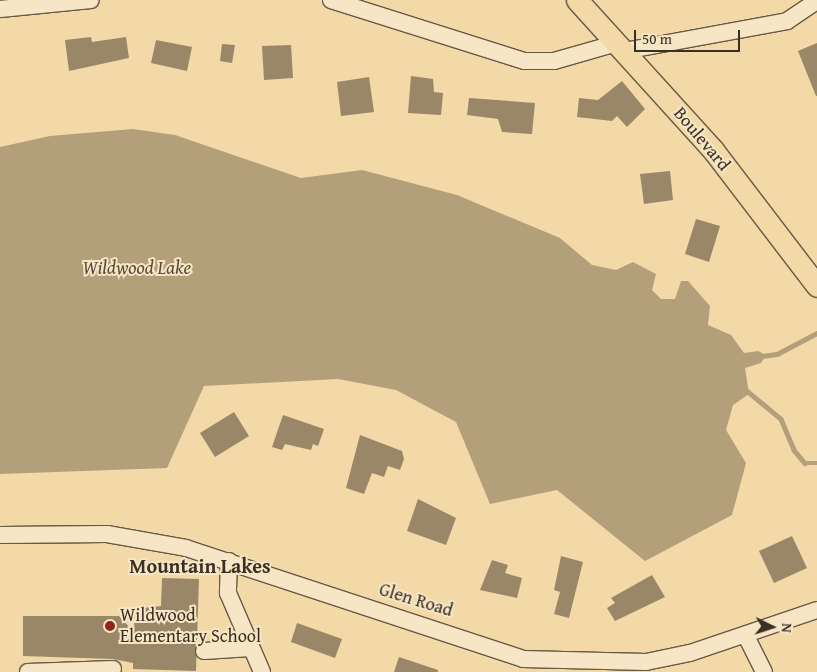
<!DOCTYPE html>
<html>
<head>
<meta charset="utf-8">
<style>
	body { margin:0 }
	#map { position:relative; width:817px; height:672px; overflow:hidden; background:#f3d8a8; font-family:"Gentium Book Plus",serif }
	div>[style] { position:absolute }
	.water>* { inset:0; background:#b49f7b }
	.stream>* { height:4.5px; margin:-2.25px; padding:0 2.25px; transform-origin:2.25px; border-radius:2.25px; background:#b49f7b }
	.building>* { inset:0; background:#9a8768 }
	.roads { filter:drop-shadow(1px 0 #685944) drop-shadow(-1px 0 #685944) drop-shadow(0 1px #685944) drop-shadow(0 -1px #685944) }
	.minor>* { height:16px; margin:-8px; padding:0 8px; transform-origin:8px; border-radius:8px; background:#f7e6c6 }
	.major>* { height:21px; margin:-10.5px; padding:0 10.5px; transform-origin:10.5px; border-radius:10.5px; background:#f3d8a8 }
	.dots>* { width:14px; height:14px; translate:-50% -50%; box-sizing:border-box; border:2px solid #f7e6c6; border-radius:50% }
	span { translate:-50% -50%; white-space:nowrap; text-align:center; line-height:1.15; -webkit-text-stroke:4px #f7e6c6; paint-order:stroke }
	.street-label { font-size:18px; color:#3a2f23 }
	.poi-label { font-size:18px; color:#3a2f23 }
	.left { translate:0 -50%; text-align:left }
	.water-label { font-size:19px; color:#584b39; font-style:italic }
	.quarter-label { font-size:20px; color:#3a2f23; font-weight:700 }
	.north { position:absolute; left:747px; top:602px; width:50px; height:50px; -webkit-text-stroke:4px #f7e6c6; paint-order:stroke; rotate:94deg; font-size:14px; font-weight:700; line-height:20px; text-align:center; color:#3a2f23 }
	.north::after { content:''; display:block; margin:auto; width:18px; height:22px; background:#3a2f23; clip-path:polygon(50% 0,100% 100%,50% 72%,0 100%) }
	.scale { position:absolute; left:634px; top:30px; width:106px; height:22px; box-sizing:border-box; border:2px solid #3a2f23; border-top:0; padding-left:6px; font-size:15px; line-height:18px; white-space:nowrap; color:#3a2f23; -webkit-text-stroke:4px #f7e6c6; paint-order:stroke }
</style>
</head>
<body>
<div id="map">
	<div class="water">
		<i style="clip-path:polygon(133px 129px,175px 135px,301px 178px,362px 170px,457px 195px,560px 238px,592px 265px,616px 270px,633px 262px,656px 274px,652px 290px,661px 299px,675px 299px,681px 281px,688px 281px,710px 306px,708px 325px,731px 335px,744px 353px,758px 351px,766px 355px,761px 363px,745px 368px,749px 394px,733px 405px,726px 430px,746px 463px,732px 515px,645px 561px,557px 490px,490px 504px,456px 422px,396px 390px,338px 379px,204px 386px,167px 468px,0 474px,0 147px,50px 136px)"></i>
	</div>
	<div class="stream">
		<i style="left:761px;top:356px;width:16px;rotate:-7deg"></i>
		<i style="left:777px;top:354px;width:45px;rotate:-27.7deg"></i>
		<i style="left:746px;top:390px;width:45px;rotate:39.6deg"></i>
		<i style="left:781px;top:419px;width:34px;rotate:67deg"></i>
		<i style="left:794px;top:450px;width:17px;rotate:50deg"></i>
		<i style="left:805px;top:463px;width:12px"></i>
	</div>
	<div class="building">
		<i style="clip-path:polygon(91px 37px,92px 42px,126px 37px,129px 58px,69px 71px,65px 40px)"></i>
		<i style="clip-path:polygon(156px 40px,192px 47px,187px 71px,151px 63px)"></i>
		<i style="clip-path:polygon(817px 43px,817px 96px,816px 96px,798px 51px)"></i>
		<i style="clip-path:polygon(222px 44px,235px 45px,232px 63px,220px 61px)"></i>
		<i style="clip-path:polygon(291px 45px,293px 78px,264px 80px,262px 46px)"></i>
		<i style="clip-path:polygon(411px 76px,433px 79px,434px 92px,443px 93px,441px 115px,408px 113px)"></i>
		<i style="clip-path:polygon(369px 77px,374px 112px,341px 116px,337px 82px)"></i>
		<i style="clip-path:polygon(622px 81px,645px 109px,627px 127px,617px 116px,612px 121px,577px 117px,579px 98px,598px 100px)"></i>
		<i style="clip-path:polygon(469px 98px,535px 103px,532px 134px,502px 132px,498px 119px,467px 115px)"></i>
		<i style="clip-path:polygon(670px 171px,673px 200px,644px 204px,640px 174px)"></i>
		<i style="clip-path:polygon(696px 219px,720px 226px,709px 262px,685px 254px)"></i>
		<i style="clip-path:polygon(234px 412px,249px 436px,215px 457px,200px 433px)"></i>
		<i style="clip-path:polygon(283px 415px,324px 429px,318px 446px,313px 444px,311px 450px,285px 444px,282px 450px,272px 447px)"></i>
		<i style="clip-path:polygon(360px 435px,402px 451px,404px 459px,400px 470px,388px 466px,384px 477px,372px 473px,364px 494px,346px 488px)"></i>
		<i style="clip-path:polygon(418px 499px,456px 518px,446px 545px,407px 531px)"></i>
		<i style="clip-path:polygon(792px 536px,807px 568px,774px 583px,759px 551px)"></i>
		<i style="clip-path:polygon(561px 556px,583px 562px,569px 618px,554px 614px,560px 592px,554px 590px)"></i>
		<i style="clip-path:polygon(492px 560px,508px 565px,505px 573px,522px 578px,517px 598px,480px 590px)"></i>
		<i style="clip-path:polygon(652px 575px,665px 597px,615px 621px,607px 608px,615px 603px,611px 598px)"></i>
		<i style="clip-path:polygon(162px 578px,199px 579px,196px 671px,133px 669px,133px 663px,113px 659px,23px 656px,23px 616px,119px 616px,134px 632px,135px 609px,161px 606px)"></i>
		<i style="clip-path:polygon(297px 623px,342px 639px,335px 658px,291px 642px)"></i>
		<i style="clip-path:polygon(399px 657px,438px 670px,438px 672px,394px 672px)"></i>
	</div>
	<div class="roads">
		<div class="minor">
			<i style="left:331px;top:0;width:203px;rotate:17.5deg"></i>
			<i style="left:525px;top:61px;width:29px"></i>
			<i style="left:554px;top:61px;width:66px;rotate:-15.9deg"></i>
			<i style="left:0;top:9px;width:91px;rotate:-5.6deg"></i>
			<i style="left:624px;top:51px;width:166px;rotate:-10.4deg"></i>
			<i style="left:787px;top:21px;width:36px;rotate:-34deg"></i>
			<i style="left:0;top:535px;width:107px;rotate:-0.5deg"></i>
			<i style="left:107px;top:534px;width:80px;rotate:10deg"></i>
			<i style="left:186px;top:548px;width:355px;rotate:18.2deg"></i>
			<i style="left:523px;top:659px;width:123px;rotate:1.4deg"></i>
			<i style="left:646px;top:662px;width:45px;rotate:-11.6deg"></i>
			<i style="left:690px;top:653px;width:134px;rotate:-18.7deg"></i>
			<i style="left:229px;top:561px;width:32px;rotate:92deg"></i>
			<i style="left:228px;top:593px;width:86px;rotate:66.7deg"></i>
			<i style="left:746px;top:636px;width:40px;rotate:63.4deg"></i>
			<i style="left:204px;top:651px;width:47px;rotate:-3.7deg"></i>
			<i style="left:28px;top:672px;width:85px;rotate:-2deg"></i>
		</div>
		<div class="major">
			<i style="left:577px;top:0;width:202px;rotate:47.8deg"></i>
			<i style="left:713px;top:150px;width:171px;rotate:52.6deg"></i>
		</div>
	</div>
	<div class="dots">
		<i style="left:110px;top:626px;background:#8f2418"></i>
	</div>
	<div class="street-label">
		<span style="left:702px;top:139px;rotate:50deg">Boulevard</span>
		<span style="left:416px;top:600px;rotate:17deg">Glen Road</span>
	</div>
	<div class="poi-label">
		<span class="left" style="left:120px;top:626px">Wildwood<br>Elementary School</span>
	</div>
	<div class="water-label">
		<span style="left:137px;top:268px">Wildwood Lake</span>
	</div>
	<div class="quarter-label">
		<span style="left:200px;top:565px">Mountain Lakes</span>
	</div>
	<div class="north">N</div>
	<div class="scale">50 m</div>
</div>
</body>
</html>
